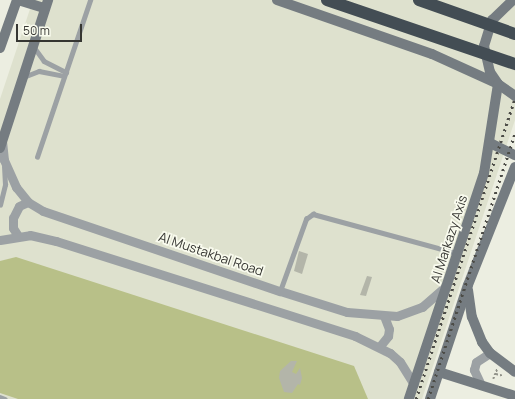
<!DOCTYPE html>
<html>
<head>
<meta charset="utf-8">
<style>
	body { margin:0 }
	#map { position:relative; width:515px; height:399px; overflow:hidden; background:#eceee1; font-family:Manrope,sans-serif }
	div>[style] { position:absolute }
	.built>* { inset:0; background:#dee1ce }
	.green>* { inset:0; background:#b8c088 }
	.building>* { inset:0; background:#b3b5a9 }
	.path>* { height:1.5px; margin-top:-0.75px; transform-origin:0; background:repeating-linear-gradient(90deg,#919289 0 2px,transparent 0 4px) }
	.lane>* { height:4.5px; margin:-2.25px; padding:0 2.25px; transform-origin:2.25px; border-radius:2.25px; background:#9ca1a4 }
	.street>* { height:9px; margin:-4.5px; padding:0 4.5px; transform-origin:4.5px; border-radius:4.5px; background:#9ca1a4 }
	.secondary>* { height:10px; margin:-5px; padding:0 5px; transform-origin:5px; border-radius:5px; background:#757c81 }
	.rail>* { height:2.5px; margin-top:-1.25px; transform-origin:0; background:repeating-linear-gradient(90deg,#4c4c47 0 2px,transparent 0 6px) }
	.highway-bridge>* { height:12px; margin:-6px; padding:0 6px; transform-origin:6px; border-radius:6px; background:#434d54 }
	span { translate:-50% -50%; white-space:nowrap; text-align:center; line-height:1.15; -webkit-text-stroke:3.5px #f9fbee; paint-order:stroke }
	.street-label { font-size:13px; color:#363632 }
	.scale { position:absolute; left:16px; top:24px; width:66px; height:18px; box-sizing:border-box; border:2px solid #363632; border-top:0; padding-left:5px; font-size:12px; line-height:14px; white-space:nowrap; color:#363632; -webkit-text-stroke:3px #f9fbee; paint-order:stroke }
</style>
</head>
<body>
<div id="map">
	<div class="built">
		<i style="clip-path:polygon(33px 0,515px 0,515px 120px,422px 399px,0 399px,0 99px)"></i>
	</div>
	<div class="green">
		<i style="clip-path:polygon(16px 257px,354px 366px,368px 399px,18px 399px,0 393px,0 261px)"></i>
	</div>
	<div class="building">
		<i style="clip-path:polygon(299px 251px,308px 254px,302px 274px,294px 271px)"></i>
		<i style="clip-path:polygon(367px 276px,372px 277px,366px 296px,360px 295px)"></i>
		<i style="clip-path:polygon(291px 361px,297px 361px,292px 372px,296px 374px,300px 368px,302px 378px,300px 385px,298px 384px,292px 393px,284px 392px,279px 378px,280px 371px)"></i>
	</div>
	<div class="path">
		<i style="left:496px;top:374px;width:8px;rotate:14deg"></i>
		<i style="left:493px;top:379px;width:11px;rotate:-68deg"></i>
	</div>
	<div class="lane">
		<i style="left:34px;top:47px;width:17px;rotate:54deg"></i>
		<i style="left:44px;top:61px;width:25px;rotate:27deg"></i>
		<i style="left:26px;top:76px;width:14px;rotate:-21deg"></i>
		<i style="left:39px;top:71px;width:25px;rotate:11deg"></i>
		<i style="left:37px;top:157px;width:166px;rotate:-71.3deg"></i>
		<i style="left:0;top:205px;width:21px;rotate:-76deg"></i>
		<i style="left:5px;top:185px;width:18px;rotate:-93deg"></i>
		<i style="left:280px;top:291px;width:77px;rotate:-70.1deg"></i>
		<i style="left:306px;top:219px;width:9px;rotate:-36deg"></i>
		<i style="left:313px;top:214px;width:149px;rotate:15.2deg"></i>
		<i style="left:0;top:397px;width:5px;rotate:22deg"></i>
	</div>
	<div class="street">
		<i style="left:2px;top:141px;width:19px;rotate:84deg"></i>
		<i style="left:4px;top:160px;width:30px;rotate:66deg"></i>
		<i style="left:16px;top:187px;width:19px;rotate:51deg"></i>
		<i style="left:28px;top:202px;width:17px;rotate:31deg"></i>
		<i style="left:43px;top:211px;width:250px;rotate:18.7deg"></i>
		<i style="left:280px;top:291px;width:70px;rotate:17.4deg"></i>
		<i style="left:347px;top:312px;width:50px;rotate:4.6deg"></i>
		<i style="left:397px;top:316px;width:27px;rotate:-20deg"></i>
		<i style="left:422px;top:307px;width:32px;rotate:-41deg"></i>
		<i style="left:18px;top:236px;width:9px;rotate:-122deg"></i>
		<i style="left:13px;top:228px;width:10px;rotate:-90deg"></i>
		<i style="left:13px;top:218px;width:13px;rotate:-63deg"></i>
		<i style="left:19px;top:206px;width:10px;rotate:-24deg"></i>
		<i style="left:0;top:240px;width:30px;rotate:-9deg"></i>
		<i style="left:30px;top:235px;width:27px;rotate:13deg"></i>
		<i style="left:56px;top:241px;width:314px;rotate:17.6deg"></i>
		<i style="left:355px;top:336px;width:39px;rotate:26deg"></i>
		<i style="left:390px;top:353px;width:13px;rotate:42deg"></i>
		<i style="left:400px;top:362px;width:26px;rotate:58deg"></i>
		<i style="left:380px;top:346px;width:13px;rotate:-51deg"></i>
		<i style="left:388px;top:336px;width:7px;rotate:-82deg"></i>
		<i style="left:389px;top:329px;width:14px;rotate:-111deg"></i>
		<i style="left:481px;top:385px;width:17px;rotate:-115deg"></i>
		<i style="left:474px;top:370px;width:8px;rotate:-76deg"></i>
		<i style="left:476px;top:362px;width:17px;rotate:-33deg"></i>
	</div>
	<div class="secondary">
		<i style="left:18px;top:0;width:28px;rotate:17deg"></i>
		<i style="left:277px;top:0;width:164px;rotate:19.2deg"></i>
		<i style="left:432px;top:54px;width:72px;rotate:24.4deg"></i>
		<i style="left:498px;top:84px;width:90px;rotate:98.9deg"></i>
		<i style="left:484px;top:173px;width:238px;rotate:108.4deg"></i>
		<i style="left:513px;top:0;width:29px;rotate:136deg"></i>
		<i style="left:492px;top:20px;width:27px;rotate:107deg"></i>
		<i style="left:484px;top:46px;width:27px;rotate:77deg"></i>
		<i style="left:490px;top:72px;width:14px;rotate:56deg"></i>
		<i style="left:498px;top:84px;width:21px;rotate:35deg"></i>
		<i style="left:0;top:48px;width:51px;rotate:-70.5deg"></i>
		<i style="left:490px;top:143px;width:28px;rotate:26deg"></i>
		<i style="left:0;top:148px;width:156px;rotate:-72deg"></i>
		<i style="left:468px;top:290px;width:27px;rotate:82deg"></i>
		<i style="left:472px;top:317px;width:27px;rotate:68deg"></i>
		<i style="left:482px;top:342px;width:14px;rotate:54deg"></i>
		<i style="left:490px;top:353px;width:31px;rotate:37deg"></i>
		<i style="left:439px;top:372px;width:80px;rotate:17.5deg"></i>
		<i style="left:430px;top:399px;width:120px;rotate:-71.6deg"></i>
		<i style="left:468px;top:285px;width:127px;rotate:-68.3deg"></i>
	</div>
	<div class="rail">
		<i style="left:416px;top:399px;width:317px;rotate:-71.8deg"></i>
		<i style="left:428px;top:399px;width:280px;rotate:-71.9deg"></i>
	</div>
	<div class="highway-bridge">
		<i style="left:327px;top:0;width:199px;rotate:18.8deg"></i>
		<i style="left:419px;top:0;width:102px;rotate:19.5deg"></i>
	</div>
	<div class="street-label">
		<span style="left:449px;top:239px;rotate:-72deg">Al Markazy Axis</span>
		<span style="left:211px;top:254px;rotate:19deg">Al Mustakbal Road</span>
	</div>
	<div class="scale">50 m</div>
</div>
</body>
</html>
